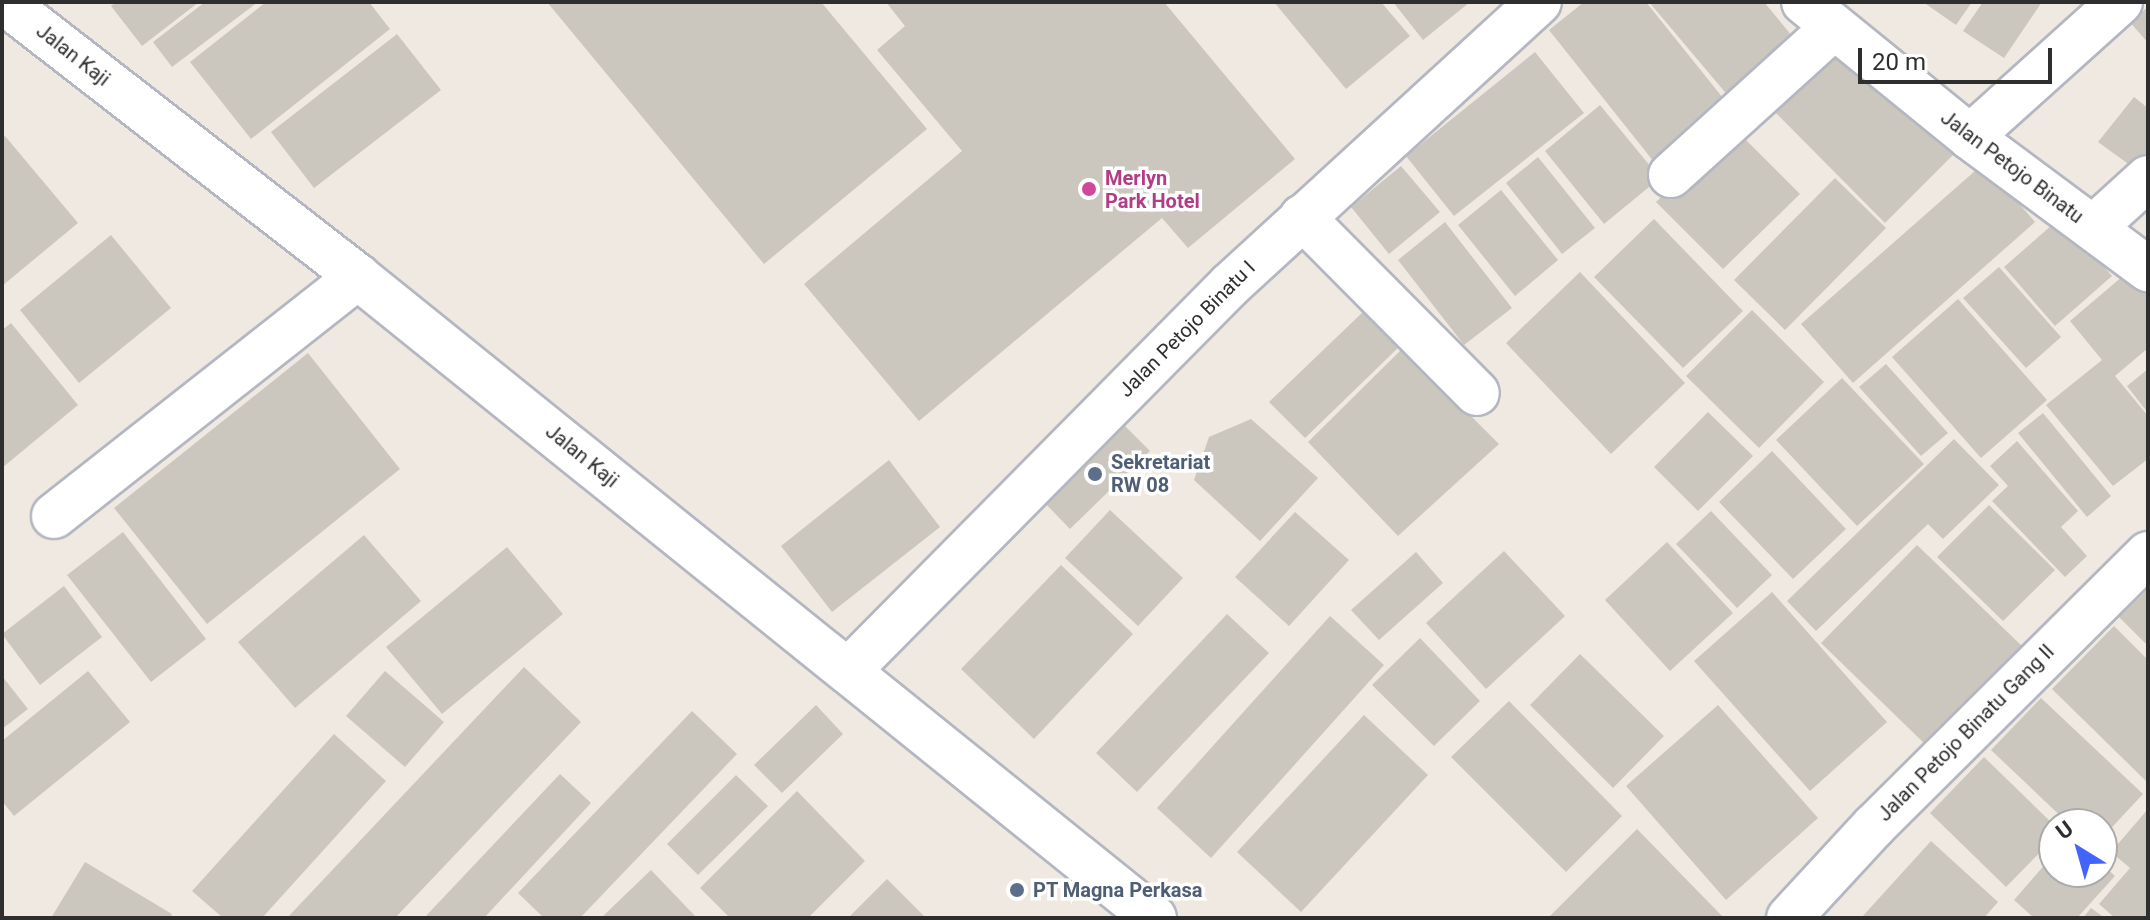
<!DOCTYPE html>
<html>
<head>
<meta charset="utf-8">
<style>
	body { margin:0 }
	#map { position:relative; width:2150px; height:920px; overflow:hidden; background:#efe9e1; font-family:Roboto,sans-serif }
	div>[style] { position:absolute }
	.building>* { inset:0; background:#cbc7bf }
	.roads { filter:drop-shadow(2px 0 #b4b7c1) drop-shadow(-2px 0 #b4b7c1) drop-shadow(0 2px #b4b7c1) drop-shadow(0 -2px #b4b7c1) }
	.minor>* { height:44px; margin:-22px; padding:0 22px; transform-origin:22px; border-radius:22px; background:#fff }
	.dots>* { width:22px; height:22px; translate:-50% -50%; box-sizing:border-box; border:4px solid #fff; border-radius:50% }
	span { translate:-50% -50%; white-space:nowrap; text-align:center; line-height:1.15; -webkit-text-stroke:7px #fff; paint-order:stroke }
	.street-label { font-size:20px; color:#2e2e2e }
	.hotel-label { font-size:20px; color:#b23c85; font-weight:700 }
	.left { translate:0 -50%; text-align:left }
	.service-label { font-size:20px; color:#4e5e75; font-weight:700 }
	.frame { position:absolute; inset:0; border:4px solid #2e2e2e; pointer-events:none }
	.north { position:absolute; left:2038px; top:808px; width:80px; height:80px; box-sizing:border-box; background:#fff; border:2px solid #ababab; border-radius:50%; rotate:323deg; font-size:22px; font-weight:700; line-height:32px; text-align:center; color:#2e2e2e }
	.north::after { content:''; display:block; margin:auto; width:28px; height:36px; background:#4264fb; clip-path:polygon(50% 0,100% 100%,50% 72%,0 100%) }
	.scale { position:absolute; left:1858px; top:48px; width:194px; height:36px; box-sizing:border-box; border:4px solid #2e2e2e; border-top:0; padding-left:10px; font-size:24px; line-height:28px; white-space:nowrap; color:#2e2e2e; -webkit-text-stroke:6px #fff; paint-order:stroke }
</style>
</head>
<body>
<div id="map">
	<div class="building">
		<i style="clip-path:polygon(116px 2px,199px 2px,142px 46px,111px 6px)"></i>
		<i style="clip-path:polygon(205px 2px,258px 2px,172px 67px,153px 42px)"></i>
		<i style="clip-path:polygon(266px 2px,369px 2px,390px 29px,251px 139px,190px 62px)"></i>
		<i style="clip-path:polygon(547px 2px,821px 2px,927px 129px,764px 264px)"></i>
		<i style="clip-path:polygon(886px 2px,1164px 2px,1295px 159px,1188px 248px,1162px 218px,919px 421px,804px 284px,962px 151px,877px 50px,905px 26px)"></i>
		<i style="clip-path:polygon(1274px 2px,1381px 2px,1410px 36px,1346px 89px)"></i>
		<i style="clip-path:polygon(1393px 2px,1470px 2px,1423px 40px)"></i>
		<i style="clip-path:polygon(1584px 2px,1646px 2px,1731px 108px,1658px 167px,1549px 30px)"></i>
		<i style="clip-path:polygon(1649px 2px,1764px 2px,1802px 48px,1735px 104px)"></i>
		<i style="clip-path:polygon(1923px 2px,1972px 2px,1956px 25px)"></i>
		<i style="clip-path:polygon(1983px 2px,2042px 2px,2004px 58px,1963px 31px)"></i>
		<i style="clip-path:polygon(2148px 7px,2148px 43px,2130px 22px)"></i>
		<i style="clip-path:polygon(1838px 31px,1957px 151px,1885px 223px,1765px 102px)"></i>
		<i style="clip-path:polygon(397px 34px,441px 90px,314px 188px,271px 132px)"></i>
		<i style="clip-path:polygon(1535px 52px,1584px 113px,1454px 216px,1406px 156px)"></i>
		<i style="clip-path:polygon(2134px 97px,2148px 108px,2145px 176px,2098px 142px)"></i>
		<i style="clip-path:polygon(1600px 105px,1660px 178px,1604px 224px,1545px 151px)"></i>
		<i style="clip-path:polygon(1733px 127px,1800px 194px,1723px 269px,1656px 202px)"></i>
		<i style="clip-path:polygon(5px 136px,78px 223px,2px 286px,2px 138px)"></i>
		<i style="clip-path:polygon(1538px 157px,1595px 228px,1562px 254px,1506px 183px)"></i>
		<i style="clip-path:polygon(1984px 163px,2035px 222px,1853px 383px,1801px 324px)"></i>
		<i style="clip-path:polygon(1401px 166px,1440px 212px,1389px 254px,1351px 207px)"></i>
		<i style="clip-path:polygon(1835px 178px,1886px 228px,1785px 330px,1734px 280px)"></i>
		<i style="clip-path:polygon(1501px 190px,1558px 260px,1515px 296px,1458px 225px)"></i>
		<i style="clip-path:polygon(2061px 217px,2112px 276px,2055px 326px,2004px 267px)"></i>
		<i style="clip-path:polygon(1654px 219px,1743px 311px,1683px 368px,1594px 277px)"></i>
		<i style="clip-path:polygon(1445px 222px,1512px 308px,1464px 345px,1398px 260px)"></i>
		<i style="clip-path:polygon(111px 235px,171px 308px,79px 383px,20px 310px)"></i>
		<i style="clip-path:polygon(1999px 267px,2061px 337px,2026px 368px,1963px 298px)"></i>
		<i style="clip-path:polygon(2130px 270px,2148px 292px,2148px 348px,2115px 376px,2148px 416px,2148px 459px,2113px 486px,2046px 405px,2102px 360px,2070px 321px)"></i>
		<i style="clip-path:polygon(1580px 272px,1685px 383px,1611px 454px,1506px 343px)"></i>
		<i style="clip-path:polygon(1958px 299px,2047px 400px,1981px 458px,1892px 357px)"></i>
		<i style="clip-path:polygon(1752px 310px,1824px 382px,1759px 448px,1686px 376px)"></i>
		<i style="clip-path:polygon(1364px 311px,1400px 346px,1305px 438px,1269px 402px)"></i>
		<i style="clip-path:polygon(11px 323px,78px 405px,2px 468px,2px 330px)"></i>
		<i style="clip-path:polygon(1403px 348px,1499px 444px,1398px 536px,1308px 442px)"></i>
		<i style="clip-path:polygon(308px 353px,400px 469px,207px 624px,114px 508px)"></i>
		<i style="clip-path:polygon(1886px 364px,1948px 433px,1921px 456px,1859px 387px)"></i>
		<i style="clip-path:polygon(2148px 369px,2148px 413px,2127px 386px)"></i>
		<i style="clip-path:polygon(1842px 378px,1924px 464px,1857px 526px,1776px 440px)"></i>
		<i style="clip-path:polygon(1708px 412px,1753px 456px,1698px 511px,1654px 467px)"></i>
		<i style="clip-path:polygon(2043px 413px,2111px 496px,2087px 517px,2018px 433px)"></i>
		<i style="clip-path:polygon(1251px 419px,1318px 478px,1260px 541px,1194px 480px,1209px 437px)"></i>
		<i style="clip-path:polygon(1120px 421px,1150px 451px,1070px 529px,1040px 498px)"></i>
		<i style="clip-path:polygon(1954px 439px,1999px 485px,1943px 539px,1928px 524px,1816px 631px,1787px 601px)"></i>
		<i style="clip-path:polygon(2017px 441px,2078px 511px,2061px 527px,2087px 556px,2065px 577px,1992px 501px,2008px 486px,1990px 466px)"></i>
		<i style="clip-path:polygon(1772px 451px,1846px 529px,1793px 579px,1719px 502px)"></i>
		<i style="clip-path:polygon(889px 460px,940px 527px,832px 612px,781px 546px)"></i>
		<i style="clip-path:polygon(1989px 505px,2055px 570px,2003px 621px,1937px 557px)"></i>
		<i style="clip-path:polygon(1110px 510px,1183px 578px,1138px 626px,1065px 558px)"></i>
		<i style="clip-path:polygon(1711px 511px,1772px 575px,1737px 608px,1676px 544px)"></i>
		<i style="clip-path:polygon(1295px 512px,1349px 560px,1289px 626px,1235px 577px)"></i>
		<i style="clip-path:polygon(123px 532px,206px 639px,151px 682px,67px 575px)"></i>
		<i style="clip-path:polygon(364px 535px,421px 601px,295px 708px,238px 642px)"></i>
		<i style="clip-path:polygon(1667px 542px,1733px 613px,1670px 671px,1605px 600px)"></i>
		<i style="clip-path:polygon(1917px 545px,2024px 648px,1928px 747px,1821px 643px)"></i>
		<i style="clip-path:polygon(507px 547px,563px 614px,442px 714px,386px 647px)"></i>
		<i style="clip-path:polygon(1504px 551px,1565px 616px,1486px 689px,1426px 623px)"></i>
		<i style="clip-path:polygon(1416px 552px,1443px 583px,1379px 640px,1351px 610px)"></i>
		<i style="clip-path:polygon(1061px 565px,1133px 634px,1034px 739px,961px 669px)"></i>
		<i style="clip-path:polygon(64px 586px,102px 637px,40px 685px,2px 634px)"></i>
		<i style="clip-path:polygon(2148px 589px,2148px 646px,2119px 617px)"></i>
		<i style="clip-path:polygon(1772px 592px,1887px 722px,1810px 791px,1694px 661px)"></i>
		<i style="clip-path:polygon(1227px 614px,1269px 653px,1137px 792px,1096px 753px)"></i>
		<i style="clip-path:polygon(1330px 616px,1384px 665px,1211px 858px,1157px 808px)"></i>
		<i style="clip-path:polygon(2114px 626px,2148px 660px,2148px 783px,2052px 689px)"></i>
		<i style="clip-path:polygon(1420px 638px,1480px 701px,1434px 746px,1372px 685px)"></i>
		<i style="clip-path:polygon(1580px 654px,1664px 736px,1613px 788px,1530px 705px)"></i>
		<i style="clip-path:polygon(524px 667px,581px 722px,395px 918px,287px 918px)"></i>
		<i style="clip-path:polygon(88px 671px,130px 722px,14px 816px,2px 801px,2px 741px)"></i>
		<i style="clip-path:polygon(385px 671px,444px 722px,405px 767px,346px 716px)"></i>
		<i style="clip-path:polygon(2px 676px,28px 709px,2px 729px)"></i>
		<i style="clip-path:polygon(2041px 698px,2143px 794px,2102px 838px,2102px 824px,2069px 824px,1991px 750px)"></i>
		<i style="clip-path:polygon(1509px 701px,1622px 816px,1566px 872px,1451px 757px)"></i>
		<i style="clip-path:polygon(816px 705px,843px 734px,782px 793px,754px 765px)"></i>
		<i style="clip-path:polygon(1718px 705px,1818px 818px,1726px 900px,1626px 786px)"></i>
		<i style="clip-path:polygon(692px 711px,737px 754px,580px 918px,544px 918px,518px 893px)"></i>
		<i style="clip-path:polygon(1364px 715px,1428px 775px,1301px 912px,1237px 852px)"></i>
		<i style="clip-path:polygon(334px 734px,386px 781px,262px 918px,223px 918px,192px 891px)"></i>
		<i style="clip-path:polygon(1984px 757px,2054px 825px,2054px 838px,2006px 887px,1930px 813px)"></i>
		<i style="clip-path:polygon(560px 774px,591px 803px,484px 918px,424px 918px)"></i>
		<i style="clip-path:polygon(736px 775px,768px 806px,698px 875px,667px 844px)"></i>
		<i style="clip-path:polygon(797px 791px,865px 861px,808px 918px,730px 918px,700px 888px)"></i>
		<i style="clip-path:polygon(2148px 809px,2148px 913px,2144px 918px,2115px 918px,2099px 904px,2130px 868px,2111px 852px)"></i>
		<i style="clip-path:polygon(1637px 829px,1724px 918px,1548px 918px)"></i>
		<i style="clip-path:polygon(1931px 841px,1998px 902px,1984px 918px,1861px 918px)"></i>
		<i style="clip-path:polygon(2054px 854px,2054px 872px,2102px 872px,2102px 864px,2115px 876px,2077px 918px,2034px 918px,2014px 900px)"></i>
		<i style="clip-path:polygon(85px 862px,172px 914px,170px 918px,51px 918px)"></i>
		<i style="clip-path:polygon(651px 870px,697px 918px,601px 918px)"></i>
		<i style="clip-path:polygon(887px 879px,926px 918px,848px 918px)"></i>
		<i style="clip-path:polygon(2091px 908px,2105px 918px,2083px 918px)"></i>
	</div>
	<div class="roads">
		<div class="minor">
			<i style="left:4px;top:2px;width:448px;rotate:37.8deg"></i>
			<i style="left:358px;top:277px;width:1022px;rotate:38.84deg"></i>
			<i style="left:1804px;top:2px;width:214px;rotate:39.1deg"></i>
			<i style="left:1970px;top:137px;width:222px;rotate:36.6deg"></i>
			<i style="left:1970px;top:137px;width:202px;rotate:-42deg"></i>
			<i style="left:1671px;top:175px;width:220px;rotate:-42.2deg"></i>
			<i style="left:1302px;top:217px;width:248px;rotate:45.2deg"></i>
			<i style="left:2093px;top:228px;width:74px;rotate:-42.3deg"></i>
			<i style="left:54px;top:516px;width:387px;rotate:-38.2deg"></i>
			<i style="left:849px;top:670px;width:542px;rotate:-45.3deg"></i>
			<i style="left:1230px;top:285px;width:419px;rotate:-42.5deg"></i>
			<i style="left:1789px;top:918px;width:125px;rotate:-47.3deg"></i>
			<i style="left:1874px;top:826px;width:386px;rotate:-44.8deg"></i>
		</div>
	</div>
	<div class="dots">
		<i style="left:1089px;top:189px;background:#d1479c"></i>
		<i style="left:1095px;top:474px;background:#5c6f8a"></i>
		<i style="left:1017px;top:890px;background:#5c6f8a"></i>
	</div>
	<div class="street-label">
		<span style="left:73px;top:55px;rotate:38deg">Jalan Kaji</span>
		<span style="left:2012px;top:167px;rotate:37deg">Jalan Petojo Binatu</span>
		<span style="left:1187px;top:329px;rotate:-45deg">Jalan Petojo Binatu I</span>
		<span style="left:582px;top:456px;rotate:39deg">Jalan Kaji</span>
		<span style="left:1966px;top:733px;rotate:-45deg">Jalan Petojo Binatu Gang II</span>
	</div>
	<div class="hotel-label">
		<span class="left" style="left:1105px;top:190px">Merlyn<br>Park Hotel</span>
	</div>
	<div class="service-label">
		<span class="left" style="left:1111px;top:474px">Sekretariat<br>RW 08</span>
		<span class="left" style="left:1033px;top:890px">PT Magna Perkasa</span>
	</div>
	<div class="frame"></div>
	<div class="north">U</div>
	<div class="scale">20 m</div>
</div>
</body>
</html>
